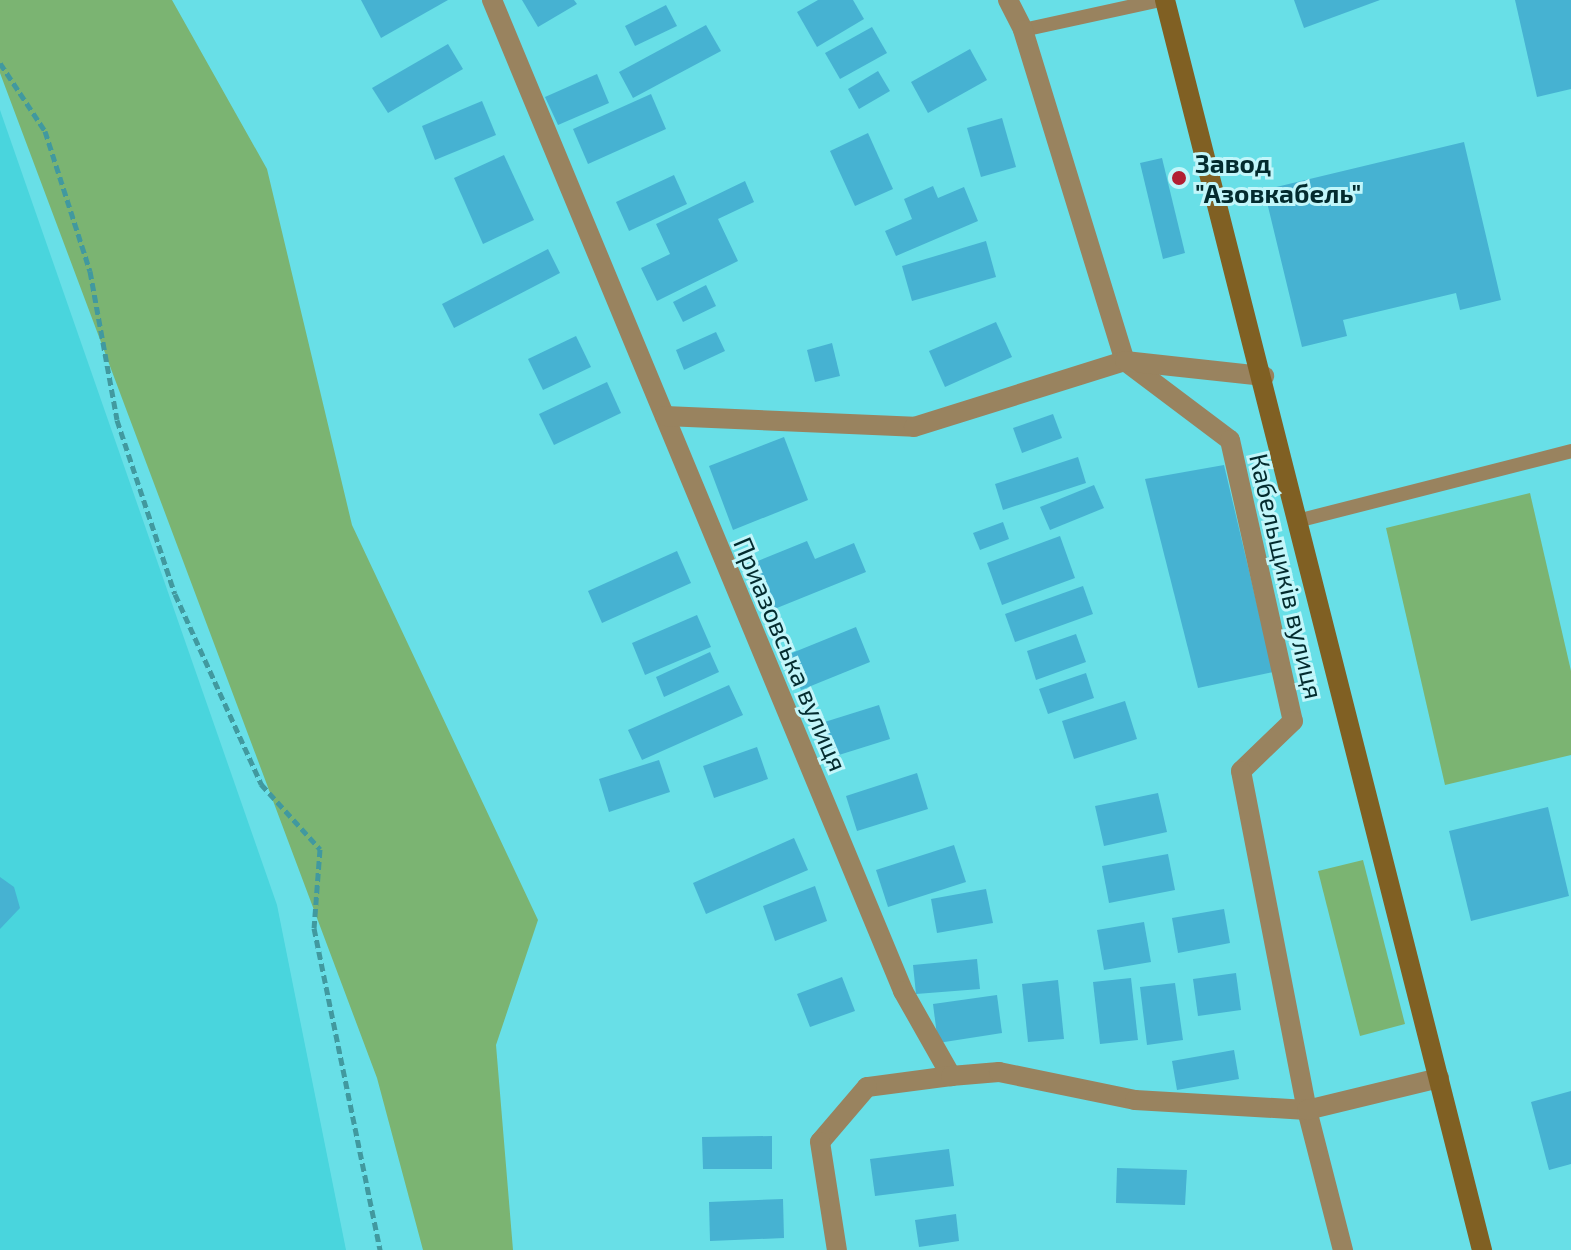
<!DOCTYPE html>
<html>
<head>
<meta charset="utf-8">
<style>
	body { margin:0 }
	#map { position:relative; width:1571px; height:1250px; overflow:hidden; background:#68dfe7; font-family:"Exo 2",sans-serif }
	div>[style] { position:absolute }
	.built>* { inset:0; background:#49d5dd }
	.green>* { inset:0; background:#7bb472 }
	.building>* { inset:0; background:#46b2d2 }
	.path>* { height:5px; margin-top:-2.5px; transform-origin:0; background:repeating-linear-gradient(90deg,#41999f 0 8px,transparent 0 12px) }
	.lane>* { height:14px; margin:-7px; padding:0 7px; transform-origin:7px; border-radius:7px; background:#99835f }
	.street>* { height:20px; margin:-10px; padding:0 10px; transform-origin:10px; border-radius:10px; background:#99835f }
	.secondary>* { height:20px; margin:-10px; padding:0 10px; transform-origin:10px; border-radius:10px; background:#806023 }
	.dots>* { width:22px; height:22px; translate:-50% -50%; box-sizing:border-box; border:4px solid #c2f6fa; border-radius:50% }
	span { translate:-50% -50%; white-space:nowrap; text-align:center; line-height:1.15; -webkit-text-stroke:6px #c2f6fa; paint-order:stroke }
	.poi-label { font-size:26px; color:#032b2e; font-weight:700 }
	.left { translate:0 -50%; text-align:left }
	.street-label { font-size:26px; color:#032b2e }
</style>
</head>
<body>
<div id="map">
	<div class="built">
		<i style="clip-path:polygon(0 110px,277px 905px,346px 1250px,0 1250px)"></i>
	</div>
	<div class="green">
		<i style="clip-path:polygon(0 0,172px 0,267px 169px,352px 525px,538px 920px,496px 1045px,513px 1250px,423px 1250px,377px 1078px,0 73px)"></i>
		<i style="clip-path:polygon(1530px 493px,1571px 671px,1571px 755px,1445px 785px,1386px 528px)"></i>
		<i style="clip-path:polygon(1363px 860px,1405px 1024px,1360px 1036px,1318px 871px)"></i>
	</div>
	<div class="building">
		<i style="clip-path:polygon(361px 0,448px 0,381px 38px)"></i>
		<i style="clip-path:polygon(522px 0,574px 0,577px 4px,538px 27px)"></i>
		<i style="clip-path:polygon(818px 0,853px 0,864px 19px,817px 47px,797px 12px)"></i>
		<i style="clip-path:polygon(1294px 0,1380px 0,1304px 28px)"></i>
		<i style="clip-path:polygon(1515px 0,1571px 0,1571px 89px,1537px 97px)"></i>
		<i style="clip-path:polygon(666px 5px,677px 26px,635px 46px,625px 26px)"></i>
		<i style="clip-path:polygon(706px 25px,721px 51px,633px 98px,619px 72px)"></i>
		<i style="clip-path:polygon(872px 27px,887px 53px,840px 79px,825px 53px)"></i>
		<i style="clip-path:polygon(448px 44px,463px 69px,388px 113px,372px 88px)"></i>
		<i style="clip-path:polygon(970px 49px,987px 80px,928px 113px,911px 82px)"></i>
		<i style="clip-path:polygon(878px 71px,890px 91px,859px 109px,848px 89px)"></i>
		<i style="clip-path:polygon(597px 74px,609px 103px,558px 125px,545px 97px)"></i>
		<i style="clip-path:polygon(651px 94px,666px 129px,588px 164px,573px 129px)"></i>
		<i style="clip-path:polygon(482px 101px,496px 135px,435px 160px,422px 126px)"></i>
		<i style="clip-path:polygon(1002px 118px,1016px 167px,981px 177px,967px 128px)"></i>
		<i style="clip-path:polygon(868px 133px,893px 189px,855px 206px,830px 151px)"></i>
		<i style="clip-path:polygon(1464px 142px,1501px 300px,1460px 310px,1456px 293px,1343px 320px,1347px 336px,1302px 347px,1264px 190px)"></i>
		<i style="clip-path:polygon(504px 155px,534px 220px,483px 244px,454px 178px)"></i>
		<i style="clip-path:polygon(1162px 158px,1185px 253px,1163px 259px,1140px 163px)"></i>
		<i style="clip-path:polygon(674px 175px,687px 204px,629px 231px,616px 202px)"></i>
		<i style="clip-path:polygon(745px 181px,754px 202px,718px 219px,738px 261px,657px 301px,641px 268px,670px 254px,656px 224px)"></i>
		<i style="clip-path:polygon(933px 186px,938px 198px,964px 187px,978px 221px,896px 256px,885px 231px,912px 219px,904px 199px)"></i>
		<i style="clip-path:polygon(986px 241px,996px 277px,912px 301px,902px 266px)"></i>
		<i style="clip-path:polygon(548px 249px,560px 273px,454px 328px,442px 304px)"></i>
		<i style="clip-path:polygon(706px 285px,716px 306px,683px 322px,673px 302px)"></i>
		<i style="clip-path:polygon(996px 322px,1012px 357px,945px 387px,929px 351px)"></i>
		<i style="clip-path:polygon(716px 332px,725px 351px,684px 370px,676px 350px)"></i>
		<i style="clip-path:polygon(576px 336px,591px 367px,543px 390px,528px 359px)"></i>
		<i style="clip-path:polygon(832px 343px,840px 376px,815px 382px,807px 350px)"></i>
		<i style="clip-path:polygon(607px 382px,621px 413px,554px 445px,539px 414px)"></i>
		<i style="clip-path:polygon(1053px 414px,1062px 438px,1022px 453px,1013px 428px)"></i>
		<i style="clip-path:polygon(784px 437px,808px 500px,733px 530px,709px 466px)"></i>
		<i style="clip-path:polygon(1078px 457px,1086px 483px,1003px 510px,995px 484px)"></i>
		<i style="clip-path:polygon(1224px 465px,1273px 672px,1198px 688px,1145px 479px)"></i>
		<i style="clip-path:polygon(1094px 485px,1104px 508px,1050px 530px,1040px 507px)"></i>
		<i style="clip-path:polygon(1003px 522px,1009px 539px,980px 550px,973px 533px)"></i>
		<i style="clip-path:polygon(1060px 536px,1075px 578px,1002px 605px,987px 563px)"></i>
		<i style="clip-path:polygon(807px 541px,815px 559px,854px 543px,866px 572px,767px 612px,748px 565px)"></i>
		<i style="clip-path:polygon(677px 551px,691px 583px,602px 623px,588px 591px)"></i>
		<i style="clip-path:polygon(1083px 586px,1093px 614px,1015px 642px,1005px 614px)"></i>
		<i style="clip-path:polygon(697px 615px,711px 647px,645px 675px,632px 643px)"></i>
		<i style="clip-path:polygon(856px 627px,870px 662px,801px 690px,787px 655px)"></i>
		<i style="clip-path:polygon(1076px 634px,1086px 662px,1036px 680px,1027px 651px)"></i>
		<i style="clip-path:polygon(710px 652px,719px 672px,664px 697px,656px 677px)"></i>
		<i style="clip-path:polygon(1086px 673px,1094px 698px,1048px 714px,1039px 689px)"></i>
		<i style="clip-path:polygon(729px 685px,743px 715px,642px 760px,628px 730px)"></i>
		<i style="clip-path:polygon(1125px 701px,1137px 739px,1074px 759px,1062px 721px)"></i>
		<i style="clip-path:polygon(879px 705px,890px 739px,826px 759px,815px 725px)"></i>
		<i style="clip-path:polygon(757px 747px,768px 779px,714px 798px,703px 766px)"></i>
		<i style="clip-path:polygon(659px 760px,670px 792px,609px 812px,599px 779px)"></i>
		<i style="clip-path:polygon(917px 773px,928px 809px,857px 831px,846px 796px)"></i>
		<i style="clip-path:polygon(1158px 793px,1167px 832px,1104px 846px,1095px 806px)"></i>
		<i style="clip-path:polygon(1548px 807px,1569px 896px,1471px 921px,1449px 831px)"></i>
		<i style="clip-path:polygon(794px 838px,808px 870px,706px 914px,693px 883px)"></i>
		<i style="clip-path:polygon(954px 845px,966px 882px,888px 907px,876px 870px)"></i>
		<i style="clip-path:polygon(1168px 854px,1175px 890px,1109px 903px,1102px 866px)"></i>
		<i style="clip-path:polygon(0 877px,14px 887px,20px 908px,0 929px)"></i>
		<i style="clip-path:polygon(815px 886px,827px 921px,775px 941px,763px 906px)"></i>
		<i style="clip-path:polygon(986px 889px,993px 923px,937px 933px,931px 899px)"></i>
		<i style="clip-path:polygon(1224px 909px,1230px 943px,1178px 953px,1172px 918px)"></i>
		<i style="clip-path:polygon(1144px 922px,1151px 962px,1104px 970px,1097px 930px)"></i>
		<i style="clip-path:polygon(977px 959px,980px 989px,916px 994px,913px 965px)"></i>
		<i style="clip-path:polygon(1236px 973px,1241px 1010px,1198px 1016px,1193px 979px)"></i>
		<i style="clip-path:polygon(842px 977px,855px 1011px,810px 1027px,797px 994px)"></i>
		<i style="clip-path:polygon(1131px 978px,1138px 1040px,1100px 1044px,1093px 982px)"></i>
		<i style="clip-path:polygon(1058px 980px,1064px 1039px,1028px 1042px,1022px 984px)"></i>
		<i style="clip-path:polygon(1175px 983px,1183px 1040px,1147px 1045px,1140px 987px)"></i>
		<i style="clip-path:polygon(997px 995px,1002px 1033px,938px 1043px,933px 1004px)"></i>
		<i style="clip-path:polygon(1234px 1050px,1239px 1079px,1177px 1090px,1172px 1061px)"></i>
		<i style="clip-path:polygon(1571px 1091px,1571px 1164px,1549px 1170px,1531px 1102px)"></i>
		<i style="clip-path:polygon(772px 1136px,772px 1169px,703px 1169px,702px 1137px)"></i>
		<i style="clip-path:polygon(949px 1149px,954px 1186px,875px 1196px,870px 1159px)"></i>
		<i style="clip-path:polygon(1117px 1168px,1187px 1170px,1185px 1205px,1116px 1203px)"></i>
		<i style="clip-path:polygon(783px 1199px,784px 1238px,710px 1241px,709px 1202px)"></i>
		<i style="clip-path:polygon(956px 1214px,959px 1241px,919px 1247px,915px 1220px)"></i>
	</div>
	<div class="path">
		<i style="left:0;top:63px;width:82px;rotate:56.5deg"></i>
		<i style="left:45px;top:131px;width:147px;rotate:72.2deg"></i>
		<i style="left:90px;top:271px;width:151px;rotate:79.7deg"></i>
		<i style="left:117px;top:420px;width:183px;rotate:71.6deg"></i>
		<i style="left:175px;top:594px;width:209px;rotate:65.6deg"></i>
		<i style="left:261px;top:784px;width:88px;rotate:47.8deg"></i>
		<i style="left:320px;top:849px;width:79px;rotate:94.3deg"></i>
		<i style="left:314px;top:928px;width:329px;rotate:78.4deg"></i>
	</div>
	<div class="lane">
		<i style="left:1023px;top:30px;width:141px;rotate:-12.3deg"></i>
		<i style="left:1297px;top:521px;width:283px;rotate:-14.3deg"></i>
	</div>
	<div class="street">
		<i style="left:492px;top:0;width:1073px;rotate:67.47deg"></i>
		<i style="left:903px;top:991px;width:98px;rotate:60.5deg"></i>
		<i style="left:951px;top:1076px;width:85px;rotate:172.5deg"></i>
		<i style="left:867px;top:1087px;width:72px;rotate:130.5deg"></i>
		<i style="left:820px;top:1142px;width:109px;rotate:81.1deg"></i>
		<i style="left:1008px;top:0;width:34px;rotate:63deg"></i>
		<i style="left:1023px;top:30px;width:346px;rotate:72.9deg"></i>
		<i style="left:1125px;top:361px;width:131px;rotate:37deg"></i>
		<i style="left:1230px;top:440px;width:288px;rotate:77.4deg"></i>
		<i style="left:1293px;top:721px;width:72px;rotate:136.1deg"></i>
		<i style="left:1241px;top:771px;width:345px;rotate:79deg"></i>
		<i style="left:1307px;top:1110px;width:145px;rotate:75.6deg"></i>
		<i style="left:665px;top:416px;width:249px;rotate:2.5deg"></i>
		<i style="left:914px;top:427px;width:221px;rotate:-17.4deg"></i>
		<i style="left:1125px;top:361px;width:140px;rotate:6.2deg"></i>
		<i style="left:951px;top:1076px;width:48px;rotate:-4.8deg"></i>
		<i style="left:999px;top:1072px;width:139px;rotate:11.6deg"></i>
		<i style="left:1135px;top:1100px;width:172px;rotate:3.3deg"></i>
		<i style="left:1307px;top:1110px;width:136px;rotate:-13.6deg"></i>
	</div>
	<div class="secondary">
		<i style="left:1165px;top:0;width:1290px;rotate:75.77deg"></i>
	</div>
	<div class="dots">
		<i style="left:1179px;top:178px;background:#b21f32"></i>
	</div>
	<div class="poi-label">
		<span class="left" style="left:1195px;top:178px">Завод<br>"Азовкабель"</span>
	</div>
	<div class="street-label">
		<span style="left:1287px;top:576px;rotate:77deg">Кабельщиків вулиця</span>
		<span style="left:791px;top:654px;rotate:67deg">Приазовська вулиця</span>
	</div>
</div>
</body>
</html>
